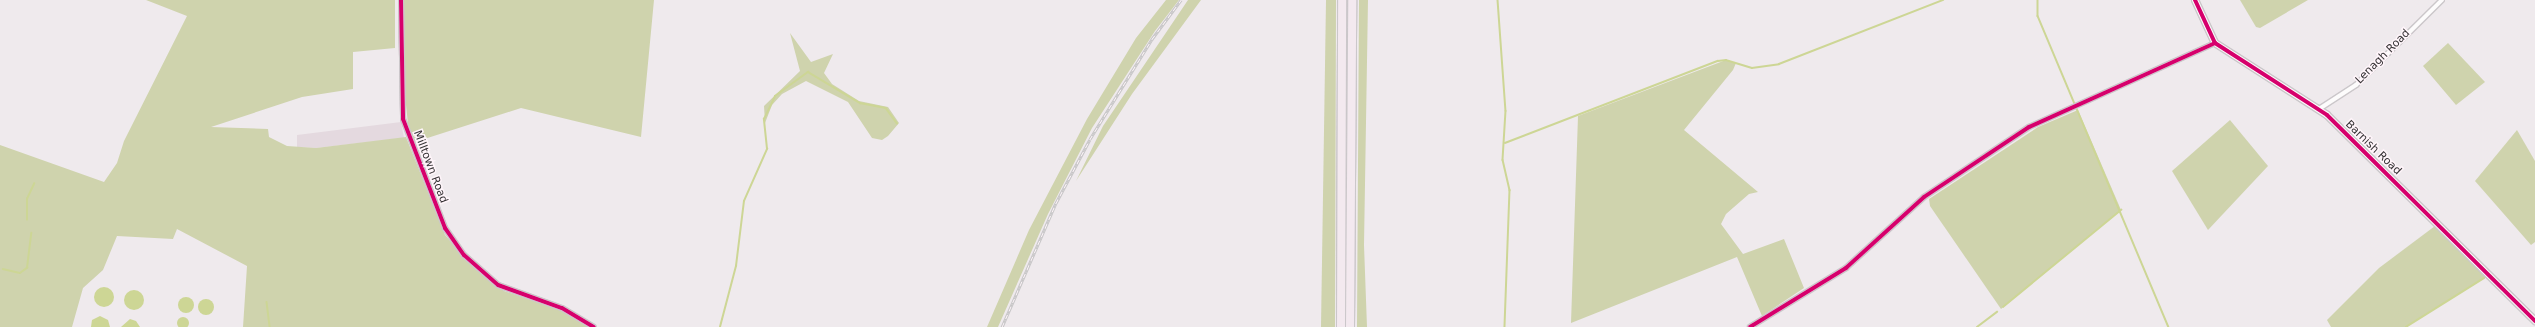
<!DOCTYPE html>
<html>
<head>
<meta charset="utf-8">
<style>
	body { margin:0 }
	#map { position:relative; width:2535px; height:327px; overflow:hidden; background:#efeaed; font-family:"DejaVu Sans",sans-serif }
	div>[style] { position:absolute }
	.built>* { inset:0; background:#e4d9df }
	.green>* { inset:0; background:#cfd3ad }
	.water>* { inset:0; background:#cdd695 }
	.round { border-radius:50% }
	.stream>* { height:1.5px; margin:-0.75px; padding:0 0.75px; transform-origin:0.75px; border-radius:0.75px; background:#cdd695 }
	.roads { filter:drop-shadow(1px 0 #cbc7ca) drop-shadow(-1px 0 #cbc7ca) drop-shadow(0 1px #cbc7ca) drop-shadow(0 -1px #cbc7ca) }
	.street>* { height:4px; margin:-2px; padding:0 2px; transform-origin:2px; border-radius:2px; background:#fdfcfc }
	.secondary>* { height:6px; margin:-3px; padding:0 3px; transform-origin:3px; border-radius:3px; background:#fdfcfc }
	.highway>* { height:8px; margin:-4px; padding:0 4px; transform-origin:4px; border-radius:4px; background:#f3e9ef }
	.rail>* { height:3px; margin-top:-1.5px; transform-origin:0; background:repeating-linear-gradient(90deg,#fff5fa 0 4.5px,#c6c5c6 0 9px); box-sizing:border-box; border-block:1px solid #c6c5c6 }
	.cycleway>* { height:4px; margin:-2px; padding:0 2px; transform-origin:2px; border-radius:2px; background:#d6006c }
	span { translate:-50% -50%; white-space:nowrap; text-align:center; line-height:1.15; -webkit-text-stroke:3px #fff5fa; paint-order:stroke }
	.street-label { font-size:11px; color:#363335 }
</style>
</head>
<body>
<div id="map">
	<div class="built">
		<i style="clip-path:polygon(401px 122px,404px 138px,316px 148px,297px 147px,297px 135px)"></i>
	</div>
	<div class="green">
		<i style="clip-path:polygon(146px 0,395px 0,395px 48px,353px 52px,353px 89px,302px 97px,211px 127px,268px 129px,269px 137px,287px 146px,316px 148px,406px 137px,445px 235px,467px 260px,504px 291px,561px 310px,590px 327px,243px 327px,247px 266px,177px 229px,173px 239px,117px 236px,103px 270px,83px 288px,72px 327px,0 327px,0 145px,104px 182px,117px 163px,124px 141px,187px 16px)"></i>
		<i style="clip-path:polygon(404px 0,654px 0,641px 137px,521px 108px,415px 142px,408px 124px,404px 86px)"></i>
		<i style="clip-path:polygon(1166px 0,1179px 0,1155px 31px,1092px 128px,1048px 214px,998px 327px,987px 327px,1029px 230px,1087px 119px,1136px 38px)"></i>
		<i style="clip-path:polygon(1188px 0,1201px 0,1132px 94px,1076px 181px,1103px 126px)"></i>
		<i style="clip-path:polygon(1326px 0,1336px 0,1335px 327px,1321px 327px)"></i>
		<i style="clip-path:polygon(1359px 0,1368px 0,1364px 245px,1367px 327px,1357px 327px)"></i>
		<i style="clip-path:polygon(2240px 0,2308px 0,2260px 28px,2256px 27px)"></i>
		<i style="clip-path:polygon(790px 33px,811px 62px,833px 54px,824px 73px,832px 84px,859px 101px,888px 107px,899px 123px,888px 136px,882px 140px,872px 138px,848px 102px,806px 81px,782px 94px,772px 105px,765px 123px,764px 106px,800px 71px)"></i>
		<i style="clip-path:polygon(2448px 43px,2485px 82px,2456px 105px,2423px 66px)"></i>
		<i style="clip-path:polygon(1726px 60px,1736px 63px,1733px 70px,1684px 130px,1758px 192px,1749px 194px,1726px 214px,1721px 224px,1743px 254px,1784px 239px,1804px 288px,1762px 316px,1737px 257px,1571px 323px,1578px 116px)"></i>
		<i style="clip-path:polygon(2078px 110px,2121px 210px,2001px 309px,1930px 206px,1929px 199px,2038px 127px)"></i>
		<i style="clip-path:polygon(2230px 120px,2268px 166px,2208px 230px,2172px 171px)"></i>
		<i style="clip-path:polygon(2517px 130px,2535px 161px,2535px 242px,2531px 245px,2475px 181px)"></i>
		<i style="clip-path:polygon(2435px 226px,2486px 277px,2406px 327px,2331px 327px,2327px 320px,2379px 268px)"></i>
	</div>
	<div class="water">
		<i class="round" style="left:94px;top:287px;width:20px;height:20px"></i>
		<i class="round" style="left:124px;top:290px;width:20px;height:20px"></i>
		<i class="round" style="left:178px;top:297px;width:16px;height:16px"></i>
		<i class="round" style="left:198px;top:299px;width:16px;height:16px"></i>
		<i style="clip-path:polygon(100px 316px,108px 320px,110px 327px,91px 327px,92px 320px)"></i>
		<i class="round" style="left:177px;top:317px;width:12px;height:12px"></i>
		<i style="clip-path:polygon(130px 319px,136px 321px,140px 327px,121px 327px)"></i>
	</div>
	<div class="stream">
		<i style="left:1498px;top:0;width:111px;rotate:85.9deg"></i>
		<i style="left:1506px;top:111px;width:49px;rotate:93.5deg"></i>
		<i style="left:1503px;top:160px;width:31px;rotate:77deg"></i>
		<i style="left:1510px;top:190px;width:137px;rotate:92.1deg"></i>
		<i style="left:2038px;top:0;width:16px;rotate:90deg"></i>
		<i style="left:2038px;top:16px;width:337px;rotate:67.2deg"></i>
		<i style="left:1505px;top:143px;width:228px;rotate:-21.1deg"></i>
		<i style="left:1718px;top:61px;width:8px;rotate:-7deg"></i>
		<i style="left:1726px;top:60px;width:27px;rotate:17deg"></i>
		<i style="left:1752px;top:68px;width:27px;rotate:-8deg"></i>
		<i style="left:1779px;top:64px;width:176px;rotate:-21.3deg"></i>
		<i style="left:27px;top:220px;width:21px;rotate:-90deg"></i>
		<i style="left:27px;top:199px;width:17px;rotate:-65deg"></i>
		<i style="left:3px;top:269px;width:17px;rotate:13deg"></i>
		<i style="left:20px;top:273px;width:9px;rotate:-36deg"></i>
		<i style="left:27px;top:268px;width:35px;rotate:-83deg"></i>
		<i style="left:267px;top:302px;width:25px;rotate:83deg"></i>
		<i style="left:2003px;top:307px;width:153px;rotate:-39.4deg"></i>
		<i style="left:720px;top:327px;width:63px;rotate:-75.3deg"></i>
		<i style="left:736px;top:266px;width:65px;rotate:-83deg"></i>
		<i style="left:744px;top:201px;width:57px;rotate:-66.1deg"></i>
		<i style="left:767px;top:149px;width:30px;rotate:-96deg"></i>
		<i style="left:764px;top:119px;width:25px;rotate:-64deg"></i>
		<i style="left:775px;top:96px;width:41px;rotate:-36deg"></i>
		<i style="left:808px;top:72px;width:61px;rotate:30.8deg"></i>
		<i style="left:860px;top:103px;width:26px;rotate:11deg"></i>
		<i style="left:886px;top:108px;width:19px;rotate:54deg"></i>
		<i style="left:1977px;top:327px;width:25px;rotate:-37deg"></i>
		<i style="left:2406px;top:327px;width:92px;rotate:-32.1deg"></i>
	</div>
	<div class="roads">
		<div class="street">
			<i style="left:401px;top:0;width:119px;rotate:89deg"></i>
			<i style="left:403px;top:119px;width:117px;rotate:68.9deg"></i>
			<i style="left:445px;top:228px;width:33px;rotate:55deg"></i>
			<i style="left:464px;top:255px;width:45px;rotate:41.4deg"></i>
			<i style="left:498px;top:285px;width:68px;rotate:19.8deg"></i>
			<i style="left:562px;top:308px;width:37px;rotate:31deg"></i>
			<i style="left:2319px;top:109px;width:44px;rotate:-33deg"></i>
			<i style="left:2356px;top:85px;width:121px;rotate:-44.7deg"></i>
			<i style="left:1750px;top:327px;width:113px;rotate:-31.6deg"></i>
			<i style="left:1846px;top:268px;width:105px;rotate:-42.3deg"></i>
			<i style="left:1924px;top:197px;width:126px;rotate:-33.7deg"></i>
			<i style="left:2029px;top:127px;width:204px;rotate:-24.3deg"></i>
		</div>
		<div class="secondary">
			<i style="left:2195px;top:0;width:47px;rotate:65.1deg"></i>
			<i style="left:2215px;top:43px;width:133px;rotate:32.7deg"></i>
			<i style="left:2327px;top:115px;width:293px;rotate:44.7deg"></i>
		</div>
		<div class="highway">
			<i style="left:1341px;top:327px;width:327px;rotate:-89.8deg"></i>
			<i style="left:1350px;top:327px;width:327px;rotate:-89.6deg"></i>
		</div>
	</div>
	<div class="rail">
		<i style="left:1002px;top:327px;width:135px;rotate:-66.5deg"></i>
		<i style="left:1056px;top:203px;width:72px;rotate:-62deg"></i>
		<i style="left:1090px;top:139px;width:118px;rotate:-58.2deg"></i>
		<i style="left:1152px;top:39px;width:49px;rotate:-53.4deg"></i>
	</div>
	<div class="cycleway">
		<i style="left:401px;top:0;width:119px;rotate:89deg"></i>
		<i style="left:403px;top:119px;width:117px;rotate:68.9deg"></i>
		<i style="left:445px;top:228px;width:33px;rotate:55deg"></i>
		<i style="left:464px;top:255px;width:45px;rotate:41.4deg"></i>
		<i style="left:498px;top:285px;width:68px;rotate:19.8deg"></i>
		<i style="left:562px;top:308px;width:37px;rotate:31deg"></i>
		<i style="left:2195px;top:0;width:47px;rotate:65.1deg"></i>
		<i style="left:2215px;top:43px;width:133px;rotate:32.7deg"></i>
		<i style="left:2327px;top:115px;width:293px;rotate:44.7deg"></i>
		<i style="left:1750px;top:327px;width:113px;rotate:-31.6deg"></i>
		<i style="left:1846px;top:268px;width:105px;rotate:-42.3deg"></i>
		<i style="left:1924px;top:197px;width:126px;rotate:-33.7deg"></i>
		<i style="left:2029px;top:127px;width:204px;rotate:-24.3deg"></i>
	</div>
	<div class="street-label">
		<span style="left:2383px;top:57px;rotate:-45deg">Lenagh Road</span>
		<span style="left:2373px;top:148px;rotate:44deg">Barnish Road</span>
		<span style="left:430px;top:167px;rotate:69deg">Milltown Road</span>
	</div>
</div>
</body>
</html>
